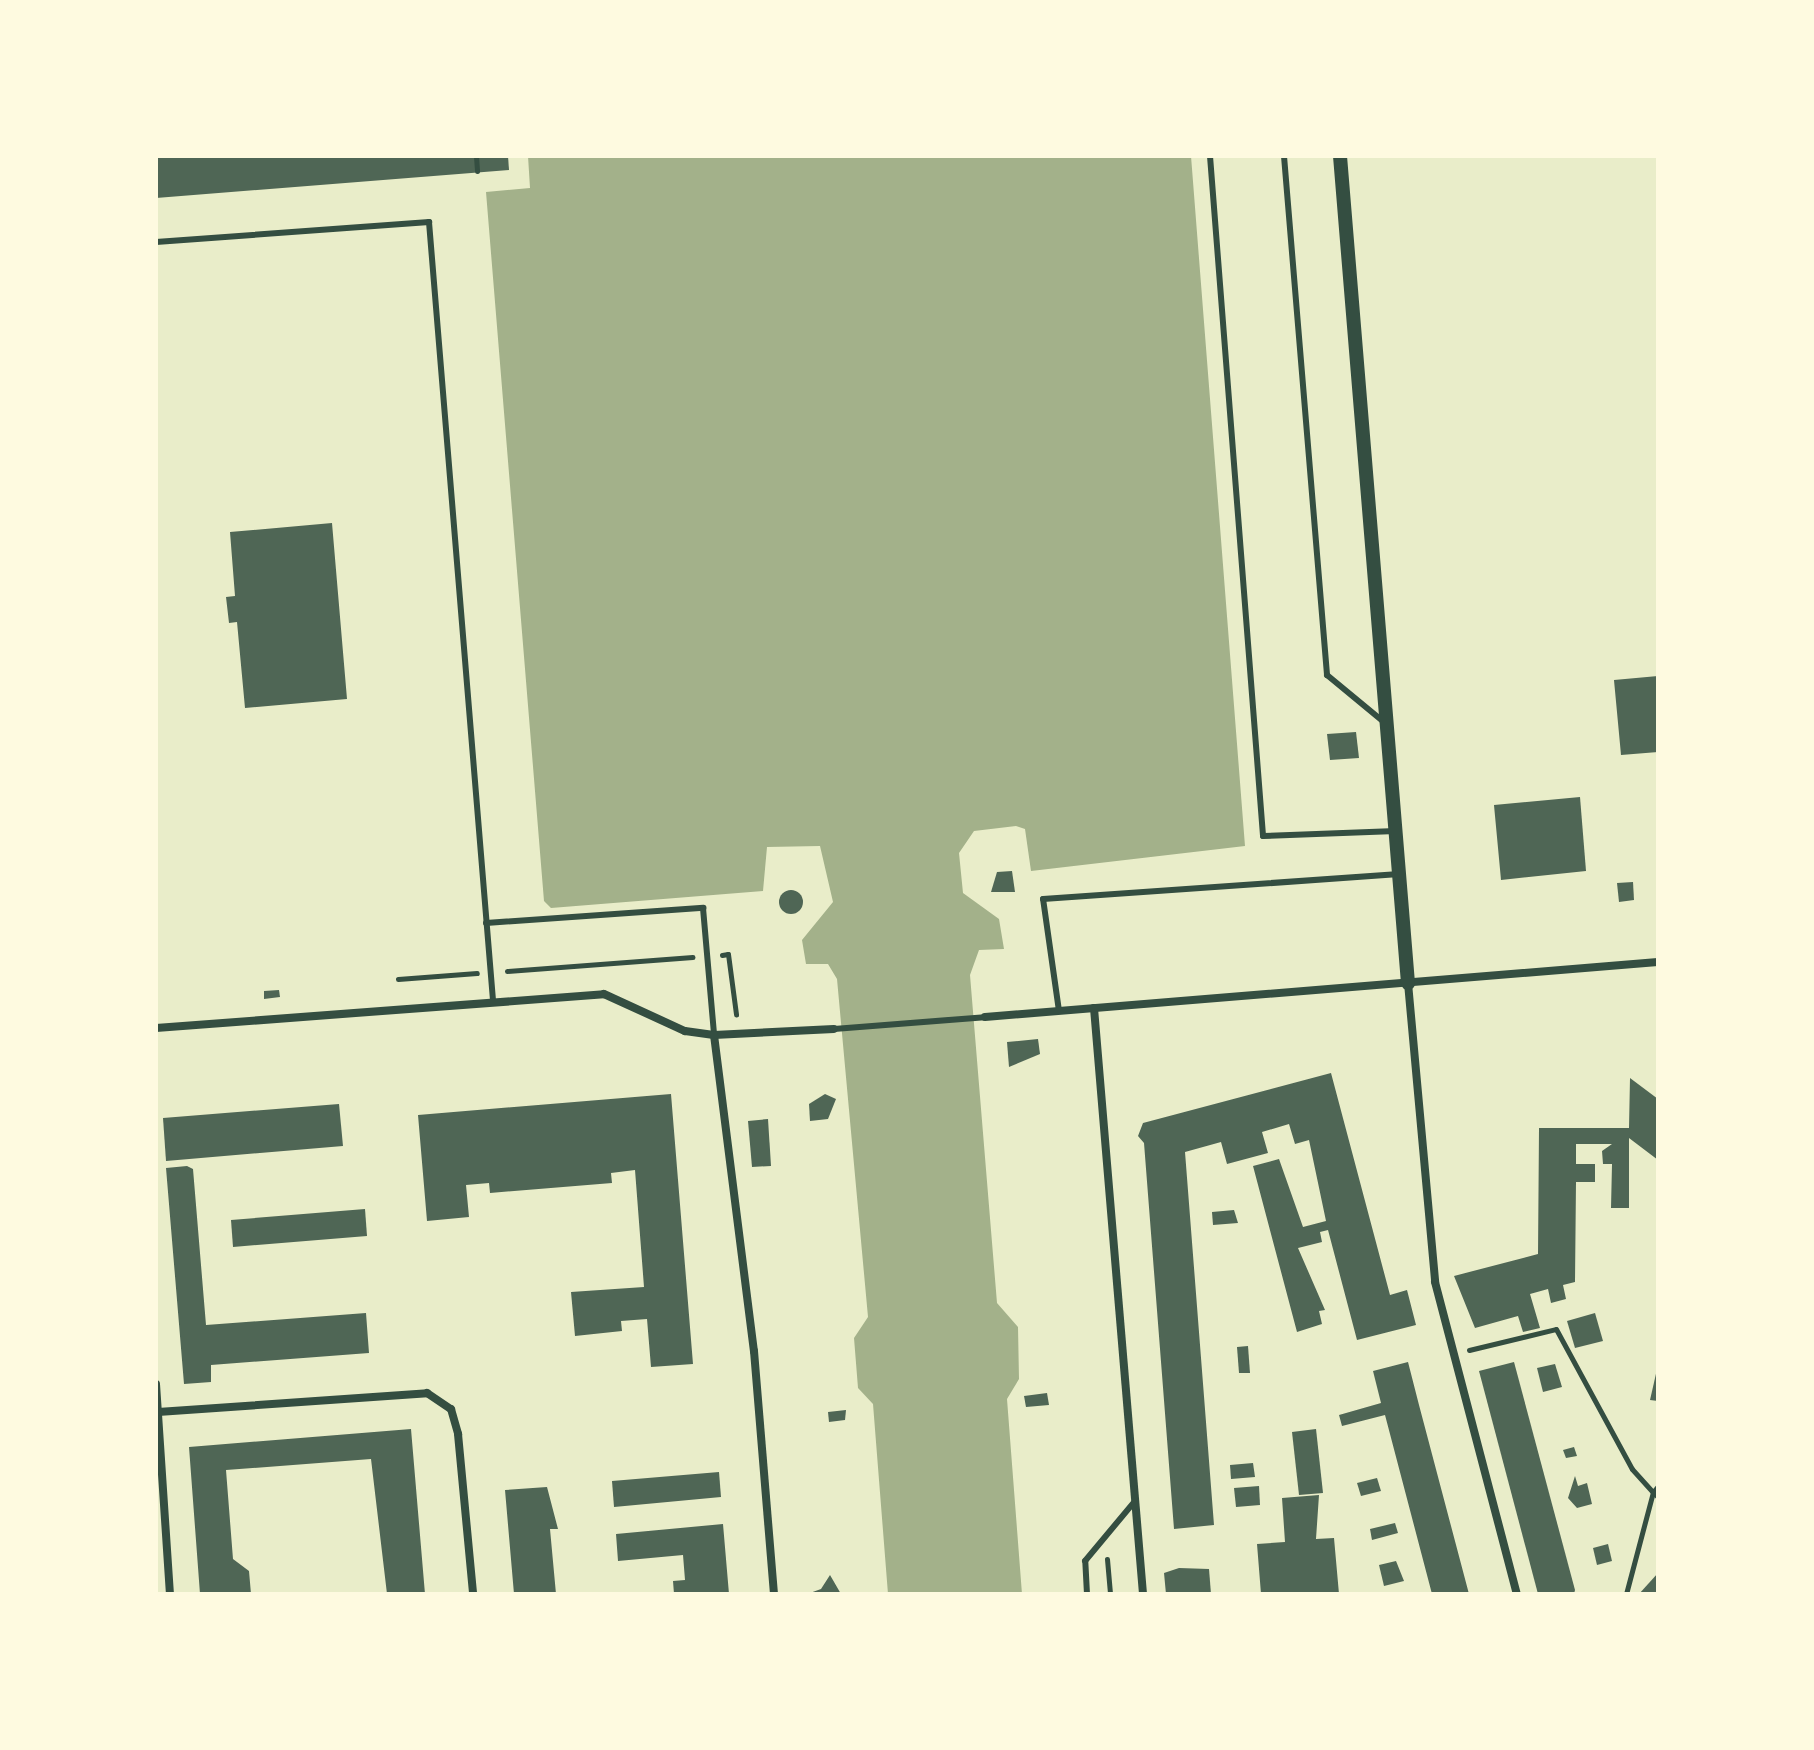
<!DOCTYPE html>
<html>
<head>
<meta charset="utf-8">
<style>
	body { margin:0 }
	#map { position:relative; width:1814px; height:1750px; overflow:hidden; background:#e9edc9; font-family:"Noto Sans",sans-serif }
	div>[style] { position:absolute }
	.water>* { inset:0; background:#a3b18a }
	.building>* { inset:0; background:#4f6655 }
	.round { border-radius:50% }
	.path>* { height:5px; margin:-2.5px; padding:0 2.5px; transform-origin:2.5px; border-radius:2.5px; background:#344e41 }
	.service>* { height:6px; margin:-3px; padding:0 3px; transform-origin:3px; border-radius:3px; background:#344e41 }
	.minor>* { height:8px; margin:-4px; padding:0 4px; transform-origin:4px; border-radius:4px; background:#344e41 }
	.tertiary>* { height:14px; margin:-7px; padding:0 7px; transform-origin:7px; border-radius:7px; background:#344e41 }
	span { translate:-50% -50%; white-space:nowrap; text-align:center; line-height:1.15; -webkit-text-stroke:8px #fefae0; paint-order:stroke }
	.frame { position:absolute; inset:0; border:158px solid #fefae0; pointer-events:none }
</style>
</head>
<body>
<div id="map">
	<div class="water">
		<i style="clip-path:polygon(528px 156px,1191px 156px,1245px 846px,1031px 871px,1025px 829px,1016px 826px,974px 831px,959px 853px,963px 893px,999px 919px,1004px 949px,979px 950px,970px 975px,997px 1303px,1018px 1327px,1019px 1379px,1007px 1399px,1022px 1594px,888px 1594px,873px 1404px,858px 1388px,854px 1338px,868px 1317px,837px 979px,828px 964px,806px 964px,802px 940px,833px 902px,820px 846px,767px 847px,763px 891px,551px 908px,544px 901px,486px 192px,530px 188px)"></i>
	</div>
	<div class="building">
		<i style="clip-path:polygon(156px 156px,508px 156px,509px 170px,156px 198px)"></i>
		<i style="clip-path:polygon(332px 523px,347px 699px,245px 708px,237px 622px,229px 623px,226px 597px,235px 596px,230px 532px)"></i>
		<i style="clip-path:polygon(1658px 676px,1658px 752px,1621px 755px,1614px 680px)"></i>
		<i style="clip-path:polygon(1356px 732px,1359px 758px,1330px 760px,1327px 734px)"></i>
		<i style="clip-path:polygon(1580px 797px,1586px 871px,1501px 880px,1494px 805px)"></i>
		<i style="clip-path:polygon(1012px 871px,1015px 892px,991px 892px,997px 872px)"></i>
		<i style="clip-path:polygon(1633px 882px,1634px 900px,1619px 902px,1617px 883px)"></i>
		<i class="round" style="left:779px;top:890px;width:24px;height:24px"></i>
		<i style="clip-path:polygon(279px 990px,280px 997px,264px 999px,264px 991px)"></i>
		<i style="clip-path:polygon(1038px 1039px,1040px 1054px,1009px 1067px,1007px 1042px)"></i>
		<i style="clip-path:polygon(1331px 1073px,1390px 1295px,1407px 1290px,1416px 1325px,1357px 1340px,1328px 1230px,1320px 1232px,1322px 1242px,1298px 1248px,1325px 1310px,1319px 1311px,1322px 1324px,1297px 1332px,1253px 1166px,1279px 1159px,1303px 1227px,1326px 1221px,1309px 1140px,1295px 1144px,1289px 1124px,1262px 1132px,1268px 1153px,1227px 1164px,1221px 1142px,1185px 1152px,1214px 1525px,1174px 1529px,1144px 1143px,1138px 1136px,1143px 1123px)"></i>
		<i style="clip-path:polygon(1630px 1078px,1658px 1099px,1658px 1160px,1629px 1138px,1629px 1208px,1611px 1208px,1612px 1164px,1603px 1164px,1602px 1151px,1612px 1144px,1576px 1144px,1576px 1164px,1595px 1164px,1595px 1182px,1576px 1182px,1575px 1282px,1563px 1285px,1566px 1299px,1551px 1303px,1548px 1289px,1530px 1294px,1540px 1328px,1523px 1332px,1518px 1316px,1475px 1328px,1454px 1276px,1538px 1254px,1539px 1128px,1629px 1128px)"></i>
		<i style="clip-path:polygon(671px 1094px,693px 1364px,651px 1367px,647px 1319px,621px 1321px,622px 1331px,575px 1336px,571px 1292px,644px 1287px,635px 1170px,611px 1173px,612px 1183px,490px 1193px,489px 1183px,466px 1185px,469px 1217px,427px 1221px,418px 1115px)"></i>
		<i style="clip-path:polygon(825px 1094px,836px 1099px,828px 1119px,810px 1121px,809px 1104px)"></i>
		<i style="clip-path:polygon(339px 1104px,343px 1146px,166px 1161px,163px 1118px)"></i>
		<i style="clip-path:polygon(768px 1119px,771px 1166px,752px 1167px,748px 1121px)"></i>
		<i style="clip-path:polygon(187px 1166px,193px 1169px,206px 1325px,366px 1313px,369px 1353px,211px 1365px,211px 1382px,184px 1384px,166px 1168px)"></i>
		<i style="clip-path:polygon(365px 1209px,367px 1236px,233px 1247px,231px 1220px)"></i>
		<i style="clip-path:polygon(1234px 1210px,1238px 1223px,1213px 1225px,1212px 1212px)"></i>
		<i style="clip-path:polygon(1595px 1313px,1603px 1341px,1575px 1348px,1567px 1321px)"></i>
		<i style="clip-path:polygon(1248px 1346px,1250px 1373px,1239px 1373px,1237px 1347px)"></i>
		<i style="clip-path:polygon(1408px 1362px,1419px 1405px,1469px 1594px,1432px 1594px,1385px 1415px,1342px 1426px,1339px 1415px,1381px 1403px,1373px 1371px)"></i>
		<i style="clip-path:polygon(1514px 1362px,1575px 1590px,1574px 1594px,1538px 1594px,1479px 1371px)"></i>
		<i style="clip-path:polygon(1555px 1364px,1562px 1387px,1543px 1392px,1537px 1368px)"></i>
		<i style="clip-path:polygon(1658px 1365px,1658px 1401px,1650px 1400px)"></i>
		<i style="clip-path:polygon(1047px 1393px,1049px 1405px,1026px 1407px,1024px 1396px)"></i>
		<i style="clip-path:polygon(846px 1410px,845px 1420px,829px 1422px,828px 1412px)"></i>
		<i style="clip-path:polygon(411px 1429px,425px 1594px,387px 1594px,371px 1459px,226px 1470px,233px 1559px,249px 1571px,251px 1594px,200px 1594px,189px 1447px)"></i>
		<i style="clip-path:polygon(1316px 1429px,1323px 1493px,1299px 1495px,1292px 1432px)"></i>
		<i style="clip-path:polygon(1574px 1447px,1577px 1456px,1566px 1458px,1563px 1450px)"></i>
		<i style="clip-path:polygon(1253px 1463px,1255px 1477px,1231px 1479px,1230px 1465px)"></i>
		<i style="clip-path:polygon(719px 1472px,721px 1497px,614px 1507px,612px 1481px)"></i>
		<i style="clip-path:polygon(1575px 1476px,1578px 1486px,1587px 1483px,1592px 1504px,1577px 1508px,1568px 1498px)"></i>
		<i style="clip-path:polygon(1377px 1478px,1381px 1491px,1361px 1496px,1357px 1483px)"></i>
		<i style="clip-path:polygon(1259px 1486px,1260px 1505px,1236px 1507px,1234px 1488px)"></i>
		<i style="clip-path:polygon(547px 1487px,558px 1529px,550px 1529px,556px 1594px,514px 1594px,505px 1490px)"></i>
		<i style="clip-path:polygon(1319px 1495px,1316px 1539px,1334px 1538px,1339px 1594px,1261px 1594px,1257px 1544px,1285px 1542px,1282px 1498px)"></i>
		<i style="clip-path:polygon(1395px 1523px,1398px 1533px,1372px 1540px,1370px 1529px)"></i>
		<i style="clip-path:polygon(723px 1524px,729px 1594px,674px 1594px,673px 1581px,685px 1580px,683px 1555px,618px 1561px,616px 1534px)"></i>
		<i style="clip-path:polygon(1608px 1544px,1612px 1561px,1597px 1565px,1593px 1548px)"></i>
		<i style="clip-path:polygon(1396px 1561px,1404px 1581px,1384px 1586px,1379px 1565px)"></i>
		<i style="clip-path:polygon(1179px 1568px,1209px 1569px,1211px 1594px,1166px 1594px,1164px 1573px)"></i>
		<i style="clip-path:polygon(1658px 1573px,1658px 1594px,1639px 1594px)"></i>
		<i style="clip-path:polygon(830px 1575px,841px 1594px,807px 1594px,821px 1589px)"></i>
	</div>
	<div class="path">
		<i style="left:476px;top:156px;width:15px;rotate:86deg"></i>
		<i style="left:722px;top:955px;width:6px;rotate:-9deg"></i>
		<i style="left:728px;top:954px;width:61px;rotate:82.4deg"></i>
		<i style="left:507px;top:971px;width:186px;rotate:-4.3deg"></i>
		<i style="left:398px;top:979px;width:79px;rotate:-4.3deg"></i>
		<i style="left:1469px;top:1350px;width:89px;rotate:-13.6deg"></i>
		<i style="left:1556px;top:1329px;width:159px;rotate:61.5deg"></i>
		<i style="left:1632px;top:1469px;width:31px;rotate:48deg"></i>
		<i style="left:1653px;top:1492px;width:8px;rotate:-50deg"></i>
		<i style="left:1107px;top:1559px;width:35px;rotate:85deg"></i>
		<i style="left:1626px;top:1594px;width:106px;rotate:-75.2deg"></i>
		<i style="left:1653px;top:1492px;width:7px;rotate:45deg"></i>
	</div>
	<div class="service">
		<i style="left:1210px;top:156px;width:682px;rotate:85.54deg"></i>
		<i style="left:1263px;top:836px;width:133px;rotate:-2.2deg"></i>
		<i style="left:1284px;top:156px;width:521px;rotate:85.26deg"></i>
		<i style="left:1327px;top:675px;width:75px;rotate:39.6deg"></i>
		<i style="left:156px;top:242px;width:274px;rotate:-4.2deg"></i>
		<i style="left:429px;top:222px;width:782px;rotate:85.3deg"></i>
		<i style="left:486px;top:923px;width:218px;rotate:-4deg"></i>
		<i style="left:703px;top:908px;width:127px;rotate:85deg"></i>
		<i style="left:1059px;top:1011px;width:113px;rotate:-98.1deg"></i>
		<i style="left:1043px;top:899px;width:357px;rotate:-4deg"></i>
		<i style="left:834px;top:1029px;width:151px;rotate:-4.5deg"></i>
		<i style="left:1087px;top:1594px;width:33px;rotate:-93deg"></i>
		<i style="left:1085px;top:1561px;width:78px;rotate:-50.2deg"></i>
	</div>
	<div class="minor">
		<i style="left:1408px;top:983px;width:300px;rotate:84.8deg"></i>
		<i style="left:1435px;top:1282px;width:323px;rotate:75.3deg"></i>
		<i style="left:1094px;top:1008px;width:588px;rotate:85.22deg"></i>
		<i style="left:985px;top:1017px;width:675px;rotate:-4.67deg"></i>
		<i style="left:156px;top:1028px;width:449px;rotate:-4.3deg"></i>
		<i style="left:604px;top:994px;width:89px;rotate:24.6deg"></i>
		<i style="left:685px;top:1031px;width:29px;rotate:8deg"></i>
		<i style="left:714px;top:1035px;width:120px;rotate:-2.9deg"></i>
		<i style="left:714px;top:1035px;width:319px;rotate:82.8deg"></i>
		<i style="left:754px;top:1351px;width:244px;rotate:85.3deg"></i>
		<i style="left:156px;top:1384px;width:210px;rotate:86.2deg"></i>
		<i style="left:158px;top:1412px;width:270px;rotate:-4deg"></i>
		<i style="left:427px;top:1393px;width:29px;rotate:34deg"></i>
		<i style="left:451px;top:1409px;width:26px;rotate:74deg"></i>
		<i style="left:458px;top:1434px;width:161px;rotate:84.6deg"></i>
	</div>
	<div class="tertiary">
		<i style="left:1340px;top:156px;width:830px;rotate:85.3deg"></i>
	</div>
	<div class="frame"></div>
</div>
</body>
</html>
